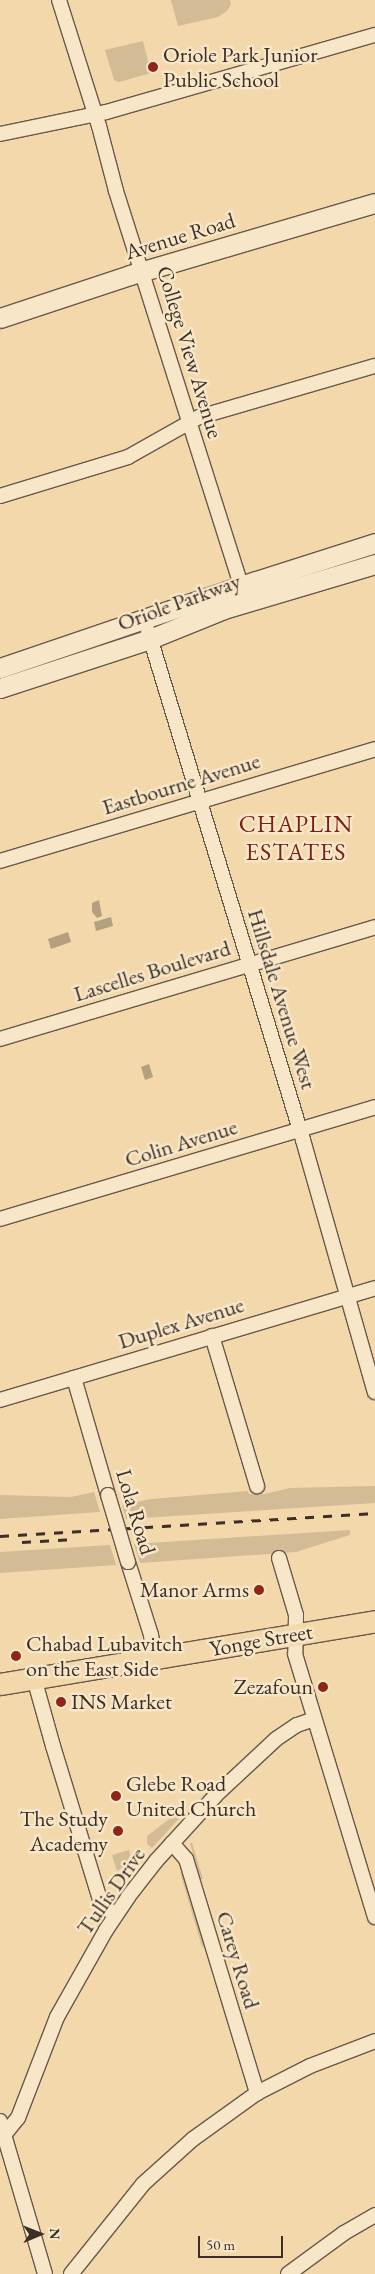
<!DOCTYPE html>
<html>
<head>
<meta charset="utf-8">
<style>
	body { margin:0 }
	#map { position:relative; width:375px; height:2274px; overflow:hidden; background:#f2d8ab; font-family:"EB Garamond",serif }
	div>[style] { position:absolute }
	.green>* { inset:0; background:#d3bb95 }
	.water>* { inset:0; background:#b49f7e }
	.roads { filter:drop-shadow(1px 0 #695949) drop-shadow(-1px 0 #695949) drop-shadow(0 1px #695949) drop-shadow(0 -1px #695949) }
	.street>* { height:14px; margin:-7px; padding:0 7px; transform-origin:7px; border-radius:7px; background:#f7e6c8 }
	.secondary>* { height:19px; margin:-9.5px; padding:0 9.5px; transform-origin:9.5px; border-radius:9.5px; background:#f7e6c8 }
	.primary>* { height:21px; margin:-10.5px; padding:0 10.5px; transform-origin:10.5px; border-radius:10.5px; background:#f2d8ab }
	.rail>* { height:3px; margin-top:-1.5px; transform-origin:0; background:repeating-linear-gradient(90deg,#3b2f28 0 9px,transparent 0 18px) }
	.bridges { filter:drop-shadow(1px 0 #695949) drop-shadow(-1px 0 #695949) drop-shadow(0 1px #695949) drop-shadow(0 -1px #695949) }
	.street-bridge>* { height:14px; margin:-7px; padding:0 7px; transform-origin:7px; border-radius:7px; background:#f7e6c8 }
	.dots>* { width:14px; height:14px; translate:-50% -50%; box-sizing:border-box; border:2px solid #f7e6c8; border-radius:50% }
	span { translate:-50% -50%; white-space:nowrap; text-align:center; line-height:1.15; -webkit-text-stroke:5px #f7e6c8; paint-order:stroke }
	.poi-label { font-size:22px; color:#3b2f28 }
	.left { translate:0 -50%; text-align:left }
	.right { translate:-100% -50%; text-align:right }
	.street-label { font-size:22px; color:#3b2f28 }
	.neighbourhood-label { font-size:24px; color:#7a1f14; letter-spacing:1px }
	.north { position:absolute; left:15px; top:2209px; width:50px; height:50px; -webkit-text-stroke:4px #f7e6c8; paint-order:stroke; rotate:89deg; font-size:14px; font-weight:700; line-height:20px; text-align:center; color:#3b2f28 }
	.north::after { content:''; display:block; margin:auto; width:18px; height:22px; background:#3b2f28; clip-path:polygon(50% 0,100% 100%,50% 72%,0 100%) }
	.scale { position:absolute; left:198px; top:2236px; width:85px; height:22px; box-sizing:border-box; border:2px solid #3b2f28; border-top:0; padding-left:6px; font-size:15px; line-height:18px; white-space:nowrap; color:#3b2f28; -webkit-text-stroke:4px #f7e6c8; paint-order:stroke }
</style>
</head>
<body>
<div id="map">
	<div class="green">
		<i style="clip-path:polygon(171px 0,230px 0,231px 4px,227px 11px,218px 17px,178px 26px)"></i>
		<i style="clip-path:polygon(143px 41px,151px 73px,119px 82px,114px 80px,105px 50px)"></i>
		<i style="clip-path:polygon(375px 1486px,375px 1503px,126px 1519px,122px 1505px,151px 1499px,248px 1491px,249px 1494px,264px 1494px,290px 1488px)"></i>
		<i style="clip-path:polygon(94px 1492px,100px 1512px,0 1519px,0 1495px,71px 1497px)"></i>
		<i style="clip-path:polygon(350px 1530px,350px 1535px,296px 1552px,140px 1563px,134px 1544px)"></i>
		<i style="clip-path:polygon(110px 1545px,116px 1565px,0 1573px,0 1552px)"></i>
		<i style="clip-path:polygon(185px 1807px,186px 1811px,152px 1848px,147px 1844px,147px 1836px)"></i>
		<i style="clip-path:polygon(190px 1843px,192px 1843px,203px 1879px,200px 1879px)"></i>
		<i style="clip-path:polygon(129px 1850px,132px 1863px,117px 1871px,112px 1855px)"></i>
		<i style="clip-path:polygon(180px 1872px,184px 1878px,205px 1946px,202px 1947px)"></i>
	</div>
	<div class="water">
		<i style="clip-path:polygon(99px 900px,102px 916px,97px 918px,92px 912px,92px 903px)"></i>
		<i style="clip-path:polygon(111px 917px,113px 926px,96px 931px,94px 922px)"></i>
		<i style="clip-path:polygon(68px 932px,71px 942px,51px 949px,48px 939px)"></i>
		<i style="clip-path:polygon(149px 1064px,153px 1077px,145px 1080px,141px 1067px)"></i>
	</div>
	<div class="roads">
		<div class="street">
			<i style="left:59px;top:0;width:132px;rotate:72.4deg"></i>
			<i style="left:99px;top:126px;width:67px;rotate:75.3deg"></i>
			<i style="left:116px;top:191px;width:423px;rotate:72.4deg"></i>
			<i style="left:0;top:134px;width:108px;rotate:-11.7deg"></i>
			<i style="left:106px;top:112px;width:280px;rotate:-16deg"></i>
			<i style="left:0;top:496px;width:134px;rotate:-16.9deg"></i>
			<i style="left:128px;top:457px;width:81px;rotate:-29.4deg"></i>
			<i style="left:199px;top:417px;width:183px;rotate:-16.2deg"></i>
			<i style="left:148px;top:631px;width:532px;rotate:73.06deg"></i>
			<i style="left:303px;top:1140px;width:262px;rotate:74.1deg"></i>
			<i style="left:0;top:861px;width:391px;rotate:-16.6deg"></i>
			<i style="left:0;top:1039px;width:391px;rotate:-16.6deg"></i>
			<i style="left:0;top:1219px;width:391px;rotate:-16.6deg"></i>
			<i style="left:212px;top:1336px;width:157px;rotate:73.3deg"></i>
			<i style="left:74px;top:1378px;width:122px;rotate:73.8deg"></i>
			<i style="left:0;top:1400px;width:391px;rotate:-16.6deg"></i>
			<i style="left:279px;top:1558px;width:59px;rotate:73.4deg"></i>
			<i style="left:296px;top:1615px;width:39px;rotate:91deg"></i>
			<i style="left:295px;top:1654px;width:275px;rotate:73.1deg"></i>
			<i style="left:128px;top:1562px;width:77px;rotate:72.5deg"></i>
			<i style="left:151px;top:1635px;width:23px;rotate:80deg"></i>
			<i style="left:34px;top:1678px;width:71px;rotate:74.4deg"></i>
			<i style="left:53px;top:1746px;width:167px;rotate:73deg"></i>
			<i style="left:102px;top:1906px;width:15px;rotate:32deg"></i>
			<i style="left:172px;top:1843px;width:21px;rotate:49deg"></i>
			<i style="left:186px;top:1859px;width:245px;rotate:73.1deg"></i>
			<i style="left:0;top:2121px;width:159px;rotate:73.6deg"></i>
			<i style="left:4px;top:2135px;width:22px;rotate:-51deg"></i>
			<i style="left:18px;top:2118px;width:108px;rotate:-68.9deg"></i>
			<i style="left:57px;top:2017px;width:100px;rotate:-60.6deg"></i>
			<i style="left:106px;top:1930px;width:40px;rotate:-56deg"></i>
			<i style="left:128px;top:1897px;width:46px;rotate:-52.1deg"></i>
			<i style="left:156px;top:1861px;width:89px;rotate:-47.7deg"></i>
			<i style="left:216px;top:1795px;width:82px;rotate:-43deg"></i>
			<i style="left:276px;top:1739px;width:25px;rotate:-34deg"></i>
			<i style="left:297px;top:1725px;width:18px;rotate:-19deg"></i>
			<i style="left:71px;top:2274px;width:115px;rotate:-51.3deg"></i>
			<i style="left:143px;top:2184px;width:67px;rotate:-42deg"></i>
			<i style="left:193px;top:2139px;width:79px;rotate:-35.7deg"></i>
			<i style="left:257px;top:2093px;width:59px;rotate:-27deg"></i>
			<i style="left:310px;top:2066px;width:70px;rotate:-21deg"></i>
			<i style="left:288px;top:2274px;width:69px;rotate:-36.2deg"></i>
			<i style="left:344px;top:2233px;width:36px;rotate:-30deg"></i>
		</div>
		<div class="secondary">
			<i style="left:0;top:318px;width:137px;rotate:-18.3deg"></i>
			<i style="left:130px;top:275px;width:255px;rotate:-16.4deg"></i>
			<i style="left:0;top:668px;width:270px;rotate:-18.8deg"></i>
			<i style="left:256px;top:581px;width:125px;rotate:-17.7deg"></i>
			<i style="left:0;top:688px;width:158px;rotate:-18.1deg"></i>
			<i style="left:150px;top:639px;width:80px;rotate:-22.1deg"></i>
			<i style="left:224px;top:609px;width:158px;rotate:-16.6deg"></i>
		</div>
		<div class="primary">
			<i style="left:0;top:1684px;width:380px;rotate:-9.5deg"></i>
		</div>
	</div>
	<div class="rail">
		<i style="left:0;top:1536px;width:376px;rotate:-3.5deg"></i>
		<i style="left:22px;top:1542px;width:53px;rotate:-3.2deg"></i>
	</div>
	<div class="bridges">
		<div class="street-bridge">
			<i style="left:108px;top:1495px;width:70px;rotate:73.4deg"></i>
		</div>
	</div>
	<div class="dots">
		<i style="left:153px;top:67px;background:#8f2418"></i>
		<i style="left:259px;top:1590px;background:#8f2418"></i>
		<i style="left:16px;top:1656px;background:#8f2418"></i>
		<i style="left:323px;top:1687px;background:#8f2418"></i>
		<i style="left:61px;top:1702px;background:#8f2418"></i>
		<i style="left:116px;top:1796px;background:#8f2418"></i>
		<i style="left:118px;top:1831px;background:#8f2418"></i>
	</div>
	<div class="poi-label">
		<span class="left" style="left:163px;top:67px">Oriole Park Junior<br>Public School</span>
		<span class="right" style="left:249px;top:1590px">Manor Arms</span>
		<span class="left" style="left:26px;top:1656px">Chabad Lubavitch<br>on the East Side</span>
		<span class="right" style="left:313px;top:1687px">Zezafoun</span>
		<span class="left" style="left:71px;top:1702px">INS Market</span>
		<span class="left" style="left:126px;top:1796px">Glebe Road<br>United Church</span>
		<span class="right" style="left:108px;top:1831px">The Study<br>Academy</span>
	</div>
	<div class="street-label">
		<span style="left:180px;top:236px;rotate:-17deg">Avenue Road</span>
		<span style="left:190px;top:352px;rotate:73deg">College View Avenue</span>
		<span style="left:179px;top:602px;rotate:-20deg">Oriole Parkway</span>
		<span style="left:181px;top:784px;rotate:-17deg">Eastbourne Avenue</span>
		<span style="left:152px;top:971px;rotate:-17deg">Lascelles Boulevard</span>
		<span style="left:282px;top:999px;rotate:73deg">Hillsdale Avenue West</span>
		<span style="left:181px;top:1143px;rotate:-17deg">Colin Avenue</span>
		<span style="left:181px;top:1323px;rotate:-17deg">Duplex Avenue</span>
		<span style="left:136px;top:1512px;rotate:73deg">Lola Road</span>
		<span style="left:261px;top:1640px;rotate:-10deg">Yonge Street</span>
		<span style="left:111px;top:1891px;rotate:-55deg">Tullis Drive</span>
		<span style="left:238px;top:1960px;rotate:73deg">Carey Road</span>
	</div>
	<div class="neighbourhood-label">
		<span style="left:296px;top:838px">CHAPLIN<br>ESTATES</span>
	</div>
	<div class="north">N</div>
	<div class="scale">50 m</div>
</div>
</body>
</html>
